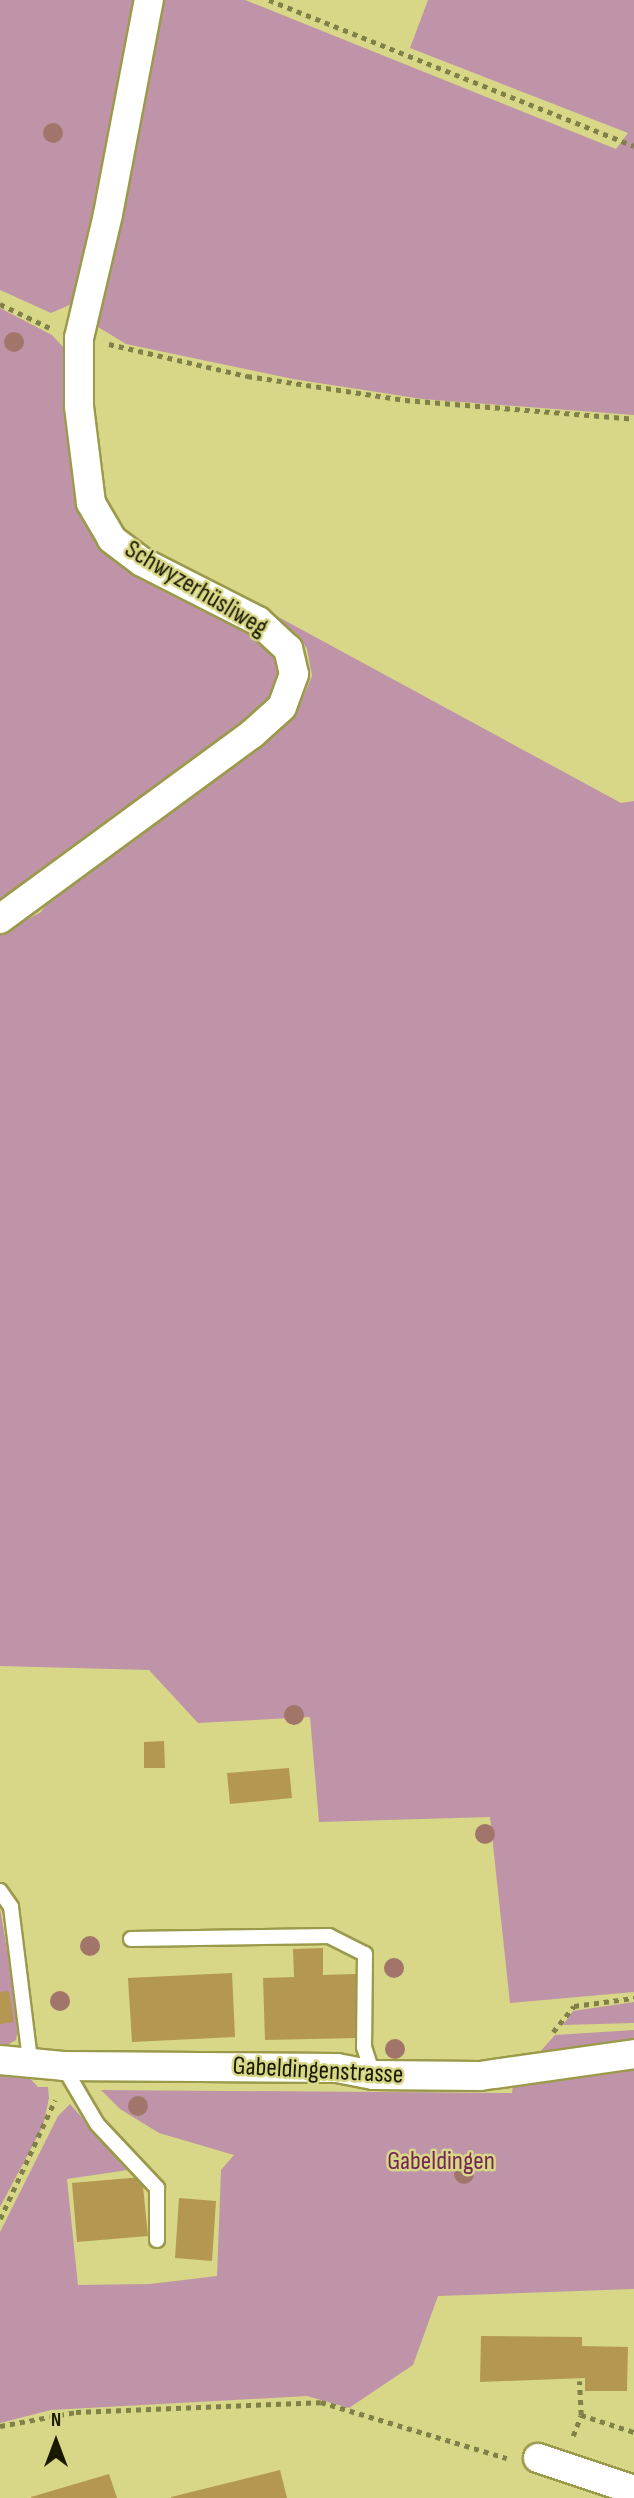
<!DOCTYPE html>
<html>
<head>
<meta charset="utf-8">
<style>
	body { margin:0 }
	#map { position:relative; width:634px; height:2498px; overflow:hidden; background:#d7d787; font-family:"Sofia Sans Condensed",sans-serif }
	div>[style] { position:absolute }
	.green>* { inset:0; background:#bf94a8 }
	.building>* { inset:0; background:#b49852 }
	.path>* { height:4.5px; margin-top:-2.25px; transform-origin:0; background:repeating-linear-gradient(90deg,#808049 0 5px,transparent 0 10px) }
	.roads { filter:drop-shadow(2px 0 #9b9a4b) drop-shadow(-2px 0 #9b9a4b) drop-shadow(0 2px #9b9a4b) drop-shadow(0 -2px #9b9a4b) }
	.service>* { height:14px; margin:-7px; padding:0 7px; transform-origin:7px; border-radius:7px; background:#fff }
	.minor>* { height:28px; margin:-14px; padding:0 14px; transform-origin:14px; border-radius:14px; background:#fff }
	.trees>* { width:20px; height:20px; margin:-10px; border-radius:50%; background:#a2756b }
	span { translate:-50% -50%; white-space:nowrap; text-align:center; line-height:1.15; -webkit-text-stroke:5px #d7d787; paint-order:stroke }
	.street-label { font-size:26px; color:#1a1900 }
	.park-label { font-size:26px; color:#762554 }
	.north { position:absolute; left:21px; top:2407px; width:70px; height:70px; -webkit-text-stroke:5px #d7d787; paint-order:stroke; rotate:0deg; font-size:19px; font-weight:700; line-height:28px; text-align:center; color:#1a1900 }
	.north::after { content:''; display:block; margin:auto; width:24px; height:32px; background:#1a1900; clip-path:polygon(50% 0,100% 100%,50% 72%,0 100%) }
</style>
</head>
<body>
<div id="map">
	<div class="green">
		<i style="clip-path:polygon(0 0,142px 0,79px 301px,51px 313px,0 290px)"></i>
		<i style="clip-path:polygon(163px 0,245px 0,616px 149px,628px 133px,410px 48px,428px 0,634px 0,634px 415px,422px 399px,293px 379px,126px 344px,98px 327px,96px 315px)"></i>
		<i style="clip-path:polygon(0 308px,52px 335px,64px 348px,93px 521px,237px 613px,283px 655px,277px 700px,0 908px)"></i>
		<i style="clip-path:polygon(247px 600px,621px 803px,634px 801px,634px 1992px,510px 2003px,490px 1817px,319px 1822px,310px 1717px,198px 1723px,149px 1670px,0 1666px,0 934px,41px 912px,51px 898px,299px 707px,312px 676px,307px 649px,299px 636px)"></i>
		<i style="clip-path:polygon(0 1908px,19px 2022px,16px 2040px,0 2049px)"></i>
		<i style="clip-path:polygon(634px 2002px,634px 2023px,563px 2025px,573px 2011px)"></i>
		<i style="clip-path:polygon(634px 2030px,634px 2045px,539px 2053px,555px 2035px)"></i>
		<i style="clip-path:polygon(634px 2063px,634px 2289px,438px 2296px,413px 2365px,349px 2408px,307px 2396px,51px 2410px,0 2423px,0 2232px,58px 2116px,70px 2104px,128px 2170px,67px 2179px,78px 2285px,150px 2284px,217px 2276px,221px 2170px,234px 2155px,159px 2133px,120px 2109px,101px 2090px,512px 2093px,513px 2085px,554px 2075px)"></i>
		<i style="clip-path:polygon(0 2071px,26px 2074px,38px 2087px,48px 2087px,49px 2098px,43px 2126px,0 2207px)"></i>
	</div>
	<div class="building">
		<i style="clip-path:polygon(164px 1741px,165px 1768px,144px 1768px,144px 1742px)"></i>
		<i style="clip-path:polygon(289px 1768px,292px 1798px,230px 1804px,227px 1773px)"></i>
		<i style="clip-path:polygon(323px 1948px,323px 1975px,356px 1974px,358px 2038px,265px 2040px,263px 1978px,294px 1977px,293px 1949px)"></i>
		<i style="clip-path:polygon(232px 1973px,235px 2037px,132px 2042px,128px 1978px)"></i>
		<i style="clip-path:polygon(9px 1991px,14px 2022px,0 2024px,0 1992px)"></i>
		<i style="clip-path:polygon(142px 2177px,148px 2236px,77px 2242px,72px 2183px)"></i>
		<i style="clip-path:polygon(179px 2198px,216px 2201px,212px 2261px,175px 2258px)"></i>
		<i style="clip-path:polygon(481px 2336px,582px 2337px,582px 2346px,628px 2347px,627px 2391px,585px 2391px,585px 2378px,480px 2382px)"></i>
		<i style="clip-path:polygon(280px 2470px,287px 2498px,171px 2498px,171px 2497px)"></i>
		<i style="clip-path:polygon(109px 2474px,117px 2498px,31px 2498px,31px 2497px)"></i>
	</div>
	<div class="path">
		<i style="left:269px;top:0;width:393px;rotate:21.8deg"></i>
		<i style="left:0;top:304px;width:55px;rotate:25.6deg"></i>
		<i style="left:109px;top:344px;width:142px;rotate:13.1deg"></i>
		<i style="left:247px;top:376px;width:160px;rotate:8.6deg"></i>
		<i style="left:405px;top:400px;width:230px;rotate:4.7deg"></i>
		<i style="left:553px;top:2032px;width:33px;rotate:-51deg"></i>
		<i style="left:574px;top:2006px;width:61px;rotate:-7.6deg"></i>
		<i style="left:0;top:2219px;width:131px;rotate:-65.2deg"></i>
		<i style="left:581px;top:2415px;width:56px;rotate:17.8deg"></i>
		<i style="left:0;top:2426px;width:77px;rotate:-10.4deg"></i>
		<i style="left:76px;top:2412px;width:245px;rotate:-2.3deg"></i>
		<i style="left:321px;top:2402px;width:194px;rotate:16.8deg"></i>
		<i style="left:573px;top:2436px;width:22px;rotate:-69deg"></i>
		<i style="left:581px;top:2415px;width:34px;rotate:-93deg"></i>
	</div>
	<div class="roads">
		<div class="service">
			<i style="left:0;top:1891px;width:19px;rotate:55deg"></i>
			<i style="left:11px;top:1907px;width:153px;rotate:82.9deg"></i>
			<i style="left:131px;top:1939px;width:198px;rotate:-0.9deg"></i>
			<i style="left:329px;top:1936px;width:40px;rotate:26.6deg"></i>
			<i style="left:365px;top:1954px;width:93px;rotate:90.6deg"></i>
			<i style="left:364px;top:2047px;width:29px;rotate:72deg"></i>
			<i style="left:63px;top:2066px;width:67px;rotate:59.6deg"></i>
			<i style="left:97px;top:2124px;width:88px;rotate:46.8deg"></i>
			<i style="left:157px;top:2188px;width:52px;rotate:90deg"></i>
		</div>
		<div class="minor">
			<i style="left:0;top:919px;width:313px;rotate:-36.3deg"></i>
			<i style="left:252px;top:734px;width:40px;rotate:-42deg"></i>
			<i style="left:282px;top:707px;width:35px;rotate:-70deg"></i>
			<i style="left:294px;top:674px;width:26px;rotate:-103deg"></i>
			<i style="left:288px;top:649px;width:41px;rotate:-137deg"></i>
			<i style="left:258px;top:621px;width:130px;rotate:-153deg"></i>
			<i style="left:142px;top:562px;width:38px;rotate:-143deg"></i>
			<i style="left:112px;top:539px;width:42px;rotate:-120.3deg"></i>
			<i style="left:91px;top:503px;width:98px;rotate:-97.1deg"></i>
			<i style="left:79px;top:406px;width:68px;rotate:-90deg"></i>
			<i style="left:79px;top:338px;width:127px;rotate:-76.8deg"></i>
			<i style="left:108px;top:214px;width:218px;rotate:-79.2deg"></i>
			<i style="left:0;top:2060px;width:63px;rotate:5.4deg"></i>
			<i style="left:63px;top:2066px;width:274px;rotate:0.4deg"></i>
			<i style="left:337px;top:2068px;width:37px;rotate:11deg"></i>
			<i style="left:373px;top:2075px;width:107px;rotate:0.5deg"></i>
			<i style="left:480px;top:2076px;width:156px;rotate:-8.1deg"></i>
			<i style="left:538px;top:2458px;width:101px;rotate:18.4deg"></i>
		</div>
	</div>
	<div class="trees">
		<i style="left:53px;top:133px"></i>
		<i style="left:14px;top:342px"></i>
		<i style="left:294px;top:1715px"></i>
		<i style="left:485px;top:1834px"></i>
		<i style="left:90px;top:1946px"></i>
		<i style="left:394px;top:1968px"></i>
		<i style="left:60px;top:2001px"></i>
		<i style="left:395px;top:2049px"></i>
		<i style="left:138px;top:2106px"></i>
		<i style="left:464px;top:2174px"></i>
	</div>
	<div class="street-label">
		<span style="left:196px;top:589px;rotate:31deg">Schwyzerhüsliweg</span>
		<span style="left:318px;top:2071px;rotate:3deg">Gabeldingenstrasse</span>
	</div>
	<div class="park-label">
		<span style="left:441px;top:2162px">Gabeldingen</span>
	</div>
	<div class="north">N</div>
</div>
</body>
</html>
